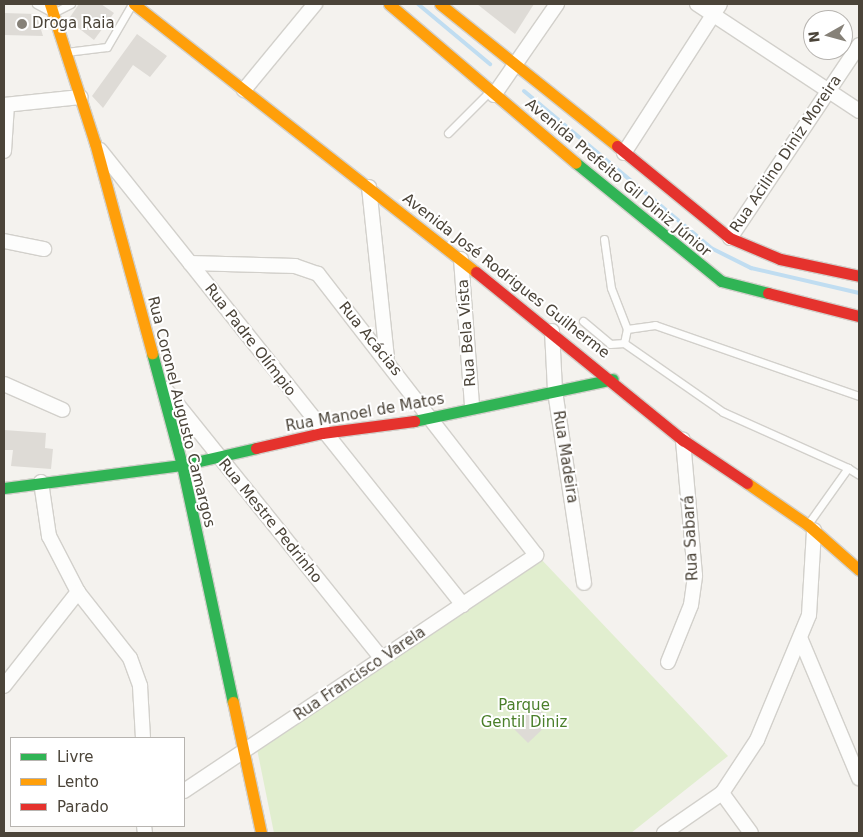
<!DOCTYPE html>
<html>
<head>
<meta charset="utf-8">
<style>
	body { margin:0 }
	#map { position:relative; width:863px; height:837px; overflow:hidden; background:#f4f2ee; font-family:"DejaVu Sans",sans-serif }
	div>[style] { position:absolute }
	.green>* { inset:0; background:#e1eecf }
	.stream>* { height:4px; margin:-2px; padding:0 2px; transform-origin:2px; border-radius:2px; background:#c0ddf1 }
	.building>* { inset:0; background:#dedbd6 }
	.roads { filter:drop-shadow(1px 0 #d2d0cb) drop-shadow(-1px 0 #d2d0cb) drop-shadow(0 1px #d2d0cb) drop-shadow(0 -1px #d2d0cb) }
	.lane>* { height:7px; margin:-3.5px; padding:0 3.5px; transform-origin:3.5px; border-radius:3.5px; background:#fdfdfc }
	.street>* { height:14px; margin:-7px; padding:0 7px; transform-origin:7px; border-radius:7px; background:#fdfdfc }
	.fast>* { height:11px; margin:-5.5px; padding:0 5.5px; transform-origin:5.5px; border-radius:5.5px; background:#30b455 }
	.slow>* { height:11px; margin:-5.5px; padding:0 5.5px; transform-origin:5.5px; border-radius:5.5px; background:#ff9f0a }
	.jam>* { height:11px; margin:-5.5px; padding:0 5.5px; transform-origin:5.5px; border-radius:5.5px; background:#e5322d }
	.dots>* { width:14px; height:14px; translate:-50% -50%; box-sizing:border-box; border:2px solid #fff; border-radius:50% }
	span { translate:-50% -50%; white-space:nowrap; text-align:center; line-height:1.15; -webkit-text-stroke:4px #fff; paint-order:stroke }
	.poi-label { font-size:15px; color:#4b4439 }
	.left { translate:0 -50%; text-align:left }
	.street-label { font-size:15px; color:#4b4439 }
	.park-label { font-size:15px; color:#4a7f2a }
	.frame { position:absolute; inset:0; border:5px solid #4b4439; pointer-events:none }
	.legend { position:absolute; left:10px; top:737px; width:175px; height:90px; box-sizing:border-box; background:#fff; border:1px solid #b7b4b0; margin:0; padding:6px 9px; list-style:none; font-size:15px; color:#4b4439 }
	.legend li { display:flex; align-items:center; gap:10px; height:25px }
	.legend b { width:25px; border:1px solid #b7b4b0 }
	.north { position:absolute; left:803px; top:10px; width:50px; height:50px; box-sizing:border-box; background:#fff; border:1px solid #b7b4b0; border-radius:50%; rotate:263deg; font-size:14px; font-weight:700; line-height:20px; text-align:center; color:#4b4439 }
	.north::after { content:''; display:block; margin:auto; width:18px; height:22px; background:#868178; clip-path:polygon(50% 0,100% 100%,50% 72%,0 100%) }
</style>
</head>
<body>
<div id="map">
	<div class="green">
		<i style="clip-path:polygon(540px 558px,728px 756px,631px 833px,274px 833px,257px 749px)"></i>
	</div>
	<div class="stream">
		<i style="left:418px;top:4px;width:94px;rotate:39.8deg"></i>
		<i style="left:524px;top:91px;width:244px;rotate:40deg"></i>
		<i style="left:711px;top:248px;width:45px;rotate:26.6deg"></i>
		<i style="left:751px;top:268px;width:111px;rotate:13deg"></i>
	</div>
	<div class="building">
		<i style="clip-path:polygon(79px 4px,101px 4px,114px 13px,94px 40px,68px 20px)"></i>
		<i style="clip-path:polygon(477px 4px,534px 4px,515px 34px)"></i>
		<i style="clip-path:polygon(4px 13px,36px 14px,43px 36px,4px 35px)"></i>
		<i style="clip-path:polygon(137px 34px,167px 56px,150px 77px,133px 65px,103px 108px,92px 96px)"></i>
		<i style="clip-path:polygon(4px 430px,46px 433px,45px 448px,53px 449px,51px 469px,11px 466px,13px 450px,4px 450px)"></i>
		<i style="clip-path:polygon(534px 704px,551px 721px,528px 743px,512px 727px)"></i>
	</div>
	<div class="roads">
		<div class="lane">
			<i style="left:36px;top:4px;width:19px;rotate:28deg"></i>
			<i style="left:53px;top:13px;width:20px;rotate:-27deg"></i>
			<i style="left:66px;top:52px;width:41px;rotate:-7deg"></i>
			<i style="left:107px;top:47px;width:50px;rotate:-59.8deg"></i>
			<i style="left:448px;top:133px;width:58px;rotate:-45deg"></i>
			<i style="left:604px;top:239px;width:49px;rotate:81.9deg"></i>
			<i style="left:611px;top:288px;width:44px;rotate:68.7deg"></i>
			<i style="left:583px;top:321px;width:35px;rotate:40deg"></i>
			<i style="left:610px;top:344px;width:14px;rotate:-4deg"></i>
			<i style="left:848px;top:468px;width:13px;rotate:32deg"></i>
			<i style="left:808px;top:524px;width:69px;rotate:-54.5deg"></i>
			<i style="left:848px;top:468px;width:137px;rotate:-155.9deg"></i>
			<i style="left:723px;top:412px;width:121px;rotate:-145.1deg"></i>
			<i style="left:624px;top:343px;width:14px;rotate:-78deg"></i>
			<i style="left:627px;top:329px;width:28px;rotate:-8deg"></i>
			<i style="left:655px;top:325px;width:216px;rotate:19.2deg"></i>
		</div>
		<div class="street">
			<i style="left:697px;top:4px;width:194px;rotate:33.4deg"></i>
			<i style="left:244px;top:90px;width:112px;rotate:-50.5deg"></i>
			<i style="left:494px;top:95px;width:111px;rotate:-55.3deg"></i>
			<i style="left:4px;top:105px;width:77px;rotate:-5.9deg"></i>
			<i style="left:100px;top:150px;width:582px;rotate:51.42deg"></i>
			<i style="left:4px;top:151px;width:46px;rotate:-86.3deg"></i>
			<i style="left:624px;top:153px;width:177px;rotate:-57.2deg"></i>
			<i style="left:369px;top:187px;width:171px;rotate:84deg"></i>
			<i style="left:730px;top:238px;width:232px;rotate:-56.2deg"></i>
			<i style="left:4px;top:241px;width:41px;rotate:11.3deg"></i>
			<i style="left:461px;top:259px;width:148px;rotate:85.7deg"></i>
			<i style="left:552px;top:331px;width:60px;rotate:87.1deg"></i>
			<i style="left:555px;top:391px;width:194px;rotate:81.4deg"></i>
			<i style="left:4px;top:384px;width:64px;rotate:23.8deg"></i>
			<i style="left:165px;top:389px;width:345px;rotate:51.2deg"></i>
			<i style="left:41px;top:482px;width:55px;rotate:81.6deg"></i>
			<i style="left:49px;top:536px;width:63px;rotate:62.6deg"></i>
			<i style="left:78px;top:592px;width:84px;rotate:51.8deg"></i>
			<i style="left:130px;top:658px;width:30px;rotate:70deg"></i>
			<i style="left:140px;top:686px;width:52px;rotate:86.7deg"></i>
			<i style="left:801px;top:640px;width:150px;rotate:67.2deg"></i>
			<i style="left:668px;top:662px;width:61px;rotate:-68deg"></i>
			<i style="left:691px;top:605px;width:30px;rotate:-82deg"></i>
			<i style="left:695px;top:575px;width:136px;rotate:-95.1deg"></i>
			<i style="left:4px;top:686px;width:120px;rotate:-51.8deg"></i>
			<i style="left:184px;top:791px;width:424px;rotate:-33.8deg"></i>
			<i style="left:536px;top:555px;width:356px;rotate:-127.8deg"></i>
			<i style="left:318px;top:274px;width:24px;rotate:-161deg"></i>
			<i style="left:295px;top:266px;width:105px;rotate:-178.4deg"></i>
			<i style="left:722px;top:793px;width:49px;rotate:54.1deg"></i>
			<i style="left:144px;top:826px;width:7px;rotate:82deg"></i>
			<i style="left:664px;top:833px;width:70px;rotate:-34.6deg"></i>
			<i style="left:722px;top:793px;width:64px;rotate:-56.6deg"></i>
			<i style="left:757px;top:740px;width:135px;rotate:-67.4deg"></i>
			<i style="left:809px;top:615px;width:85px;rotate:-86.6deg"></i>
		</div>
		<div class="fast">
			<i style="left:576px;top:163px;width:187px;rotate:39.1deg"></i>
			<i style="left:721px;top:281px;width:49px;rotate:14.3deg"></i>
			<i style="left:152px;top:353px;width:116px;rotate:75deg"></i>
			<i style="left:182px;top:465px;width:242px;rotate:77.9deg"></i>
			<i style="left:414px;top:421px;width:203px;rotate:-11.9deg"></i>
			<i style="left:4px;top:488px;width:179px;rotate:-7.4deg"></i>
			<i style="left:182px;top:465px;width:76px;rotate:-12.9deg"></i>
		</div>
		<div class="slow">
			<i style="left:50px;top:4px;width:146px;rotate:72.1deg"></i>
			<i style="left:95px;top:143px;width:218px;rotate:74.8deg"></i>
			<i style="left:134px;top:4px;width:434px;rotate:38.1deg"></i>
			<i style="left:389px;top:4px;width:245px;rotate:40.4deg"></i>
			<i style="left:440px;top:4px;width:227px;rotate:38.7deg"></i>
			<i style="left:747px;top:483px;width:74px;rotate:34.5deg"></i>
			<i style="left:808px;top:525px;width:68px;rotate:41.4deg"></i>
			<i style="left:233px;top:702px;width:134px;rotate:77.9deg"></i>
		</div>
		<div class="jam">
			<i style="left:617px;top:146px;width:146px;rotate:39.2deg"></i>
			<i style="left:730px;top:238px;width:54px;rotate:22.8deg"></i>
			<i style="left:780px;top:259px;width:81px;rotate:12.1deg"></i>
			<i style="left:476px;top:272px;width:267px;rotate:39.1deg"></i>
			<i style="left:683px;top:440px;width:77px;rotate:33.9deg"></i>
			<i style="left:768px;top:293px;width:94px;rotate:14.2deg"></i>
			<i style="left:256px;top:448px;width:68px;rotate:-12.8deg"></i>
			<i style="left:322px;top:433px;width:93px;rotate:-7.4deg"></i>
		</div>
	</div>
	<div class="dots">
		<i style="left:22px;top:24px;background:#868178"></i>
	</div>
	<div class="poi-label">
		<span class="left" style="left:32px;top:24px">Droga Raia</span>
	</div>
	<div class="street-label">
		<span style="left:786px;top:154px;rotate:-56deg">Rua Acilino Diniz Moreira</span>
		<span style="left:618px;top:178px;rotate:40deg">Avenida Prefeito Gil Diniz Júnior</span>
		<span style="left:506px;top:276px;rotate:38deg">Avenida José Rodrigues Guilherme</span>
		<span style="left:467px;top:333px;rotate:-94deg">Rua Bela Vista</span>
		<span style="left:370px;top:339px;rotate:51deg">Rua Acácias</span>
		<span style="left:250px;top:340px;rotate:52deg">Rua Padre Olímpio</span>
		<span style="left:181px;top:412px;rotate:76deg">Rua Coronel Augusto Camargos</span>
		<span style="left:365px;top:413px;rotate:-10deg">Rua Manoel de Matos</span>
		<span style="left:565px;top:457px;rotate:81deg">Rua Madeira</span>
		<span style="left:270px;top:521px;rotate:51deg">Rua Mestre Pedrinho</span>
		<span style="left:691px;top:538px;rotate:-93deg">Rua Sabará</span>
		<span style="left:360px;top:674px;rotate:-34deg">Rua Francisco Varela</span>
	</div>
	<div class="park-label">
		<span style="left:524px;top:714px">Parque<br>Gentil Diniz</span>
	</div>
	<div class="frame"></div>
	<ul class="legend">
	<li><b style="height:6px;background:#30b455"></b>Livre</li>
	<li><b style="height:6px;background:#ff9f0a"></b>Lento</li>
	<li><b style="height:6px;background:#e5322d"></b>Parado</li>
	</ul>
	<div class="north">N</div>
</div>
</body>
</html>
